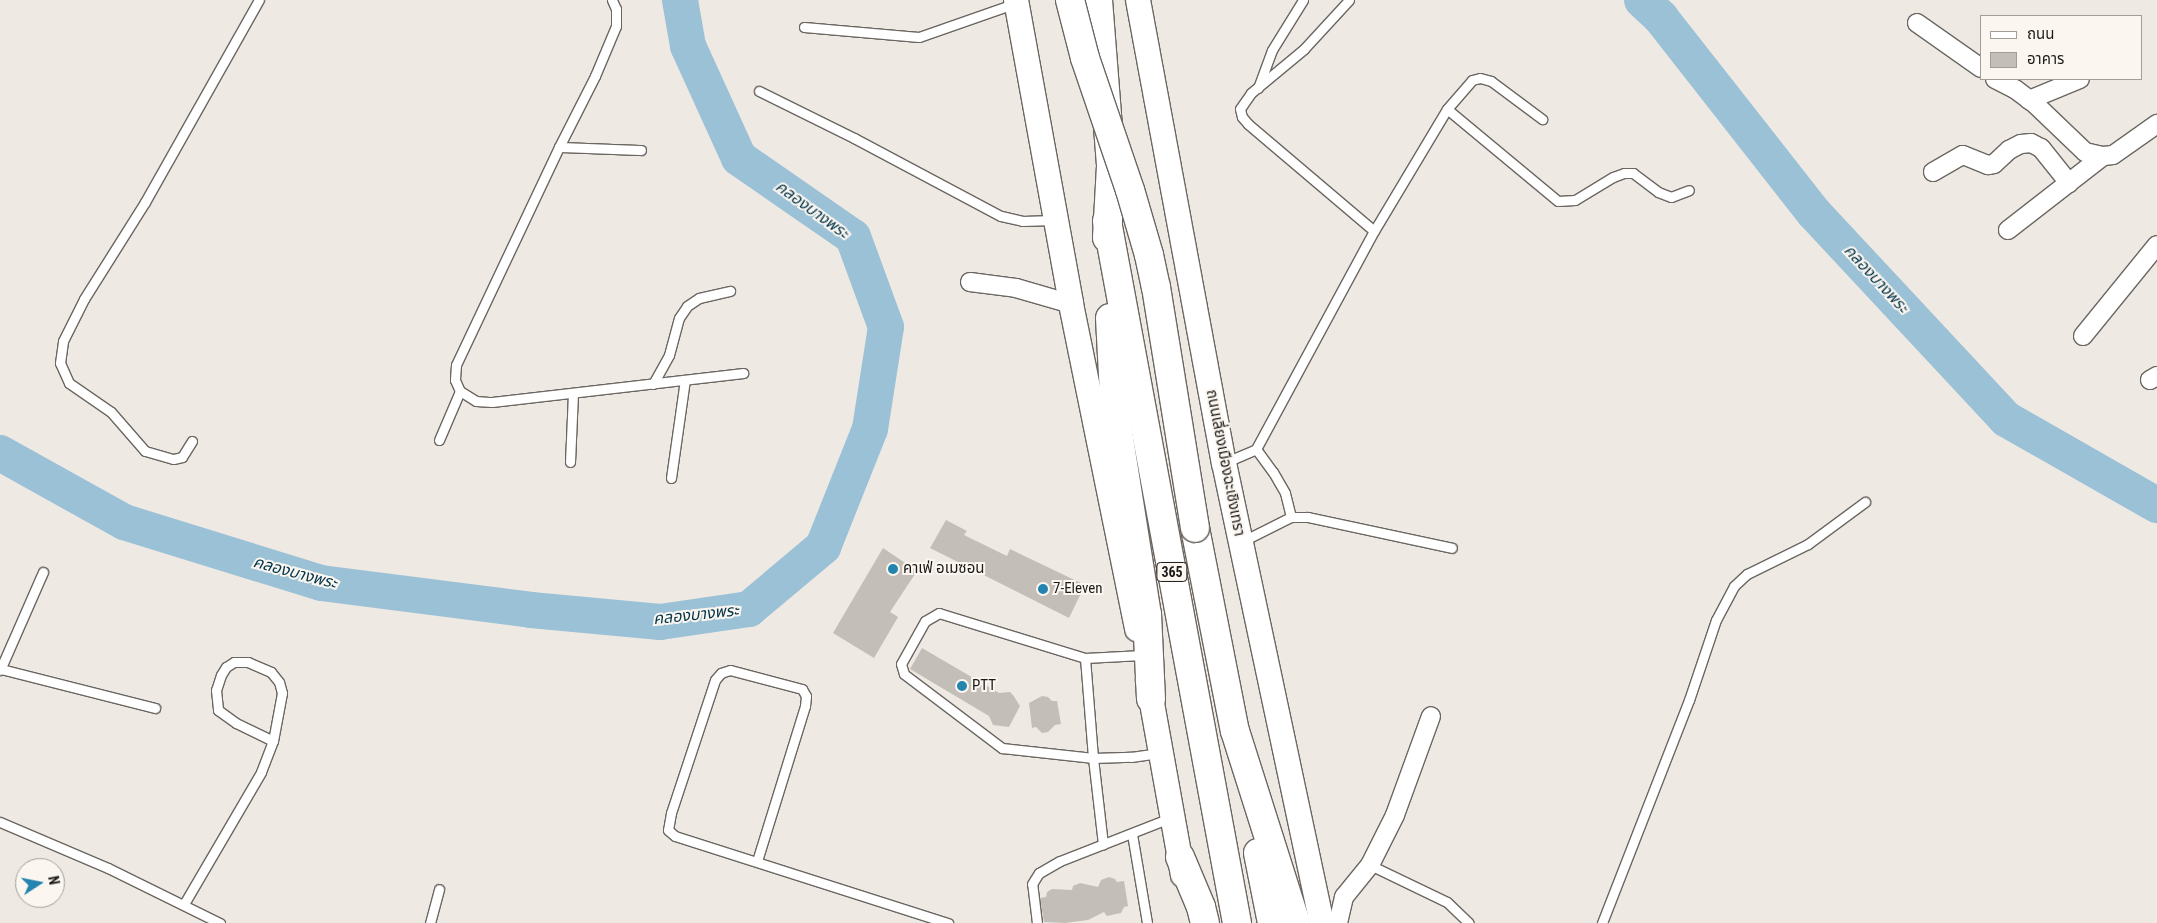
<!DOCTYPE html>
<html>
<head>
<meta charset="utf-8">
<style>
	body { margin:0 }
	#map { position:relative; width:2157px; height:923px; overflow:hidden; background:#eee9e3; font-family:"Roboto Condensed","Noto Sans Thai",sans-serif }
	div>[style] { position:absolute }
	.river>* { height:36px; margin:-18px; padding:0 18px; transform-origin:18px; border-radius:18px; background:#9bc1d7 }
	.building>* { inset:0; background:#c3beb8 }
	.roads { filter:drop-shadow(1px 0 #6b6661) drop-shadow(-1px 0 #6b6661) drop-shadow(0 1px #6b6661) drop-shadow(0 -1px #6b6661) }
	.service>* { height:9px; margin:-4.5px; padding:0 4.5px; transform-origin:4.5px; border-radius:4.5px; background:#fff }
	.minor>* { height:18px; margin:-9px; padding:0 9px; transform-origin:9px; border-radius:9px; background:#fff }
	.secondary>* { height:24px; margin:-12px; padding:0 12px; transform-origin:12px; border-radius:12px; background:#fff }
	.trunk>* { height:28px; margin:-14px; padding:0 14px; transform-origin:14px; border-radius:14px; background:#fff }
	.bridges { filter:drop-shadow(1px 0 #6b6661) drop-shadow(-1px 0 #6b6661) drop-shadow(0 1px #6b6661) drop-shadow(0 -1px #6b6661) }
	.trunk-bridge>* { height:28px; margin:-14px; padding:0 14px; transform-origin:14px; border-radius:14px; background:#fff }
	.dots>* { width:14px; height:14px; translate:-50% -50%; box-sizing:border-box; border:2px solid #fbf6f0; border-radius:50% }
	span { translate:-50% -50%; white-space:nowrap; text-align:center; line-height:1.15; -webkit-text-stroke:4px #fbf6f0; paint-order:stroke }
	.shield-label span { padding:1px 4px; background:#fbf6f0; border:1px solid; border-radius:4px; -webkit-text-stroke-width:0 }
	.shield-label { font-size:14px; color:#1b1a18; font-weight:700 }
	.street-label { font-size:15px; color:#1b1a18 }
	.poi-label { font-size:15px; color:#1b1a18 }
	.left { translate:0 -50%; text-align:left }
	.water-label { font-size:16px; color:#00354b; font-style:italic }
	.legend { position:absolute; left:1980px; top:15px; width:162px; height:65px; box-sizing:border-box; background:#fbf6f0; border:1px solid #a19e9a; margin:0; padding:6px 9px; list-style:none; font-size:15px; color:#1b1a18 }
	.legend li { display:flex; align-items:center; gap:10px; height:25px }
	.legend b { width:25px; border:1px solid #a19e9a }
	.north { position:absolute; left:15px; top:858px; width:50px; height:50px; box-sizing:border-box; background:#fbf6f0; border:1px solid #a19e9a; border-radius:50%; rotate:79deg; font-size:14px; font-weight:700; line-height:20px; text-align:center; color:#1b1a18 }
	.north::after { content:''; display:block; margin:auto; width:18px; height:22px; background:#2484b0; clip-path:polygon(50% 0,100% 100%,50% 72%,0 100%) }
</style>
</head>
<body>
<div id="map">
	<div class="river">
		<i style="left:1642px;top:0;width:26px;rotate:43deg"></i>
		<i style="left:1661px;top:18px;width:248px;rotate:51.9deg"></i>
		<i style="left:1814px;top:213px;width:282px;rotate:47deg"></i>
		<i style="left:2006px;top:419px;width:174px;rotate:29.7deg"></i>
		<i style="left:0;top:453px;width:142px;rotate:29.1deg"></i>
		<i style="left:124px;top:522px;width:206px;rotate:17.2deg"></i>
		<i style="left:321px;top:583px;width:212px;rotate:7.3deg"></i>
		<i style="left:531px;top:610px;width:130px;rotate:5.3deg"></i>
		<i style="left:660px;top:622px;width:90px;rotate:-8.3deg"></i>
		<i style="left:749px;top:609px;width:97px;rotate:-40deg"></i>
		<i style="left:823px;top:547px;width:127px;rotate:-68.3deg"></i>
		<i style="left:870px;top:429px;width:103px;rotate:-81.1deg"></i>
		<i style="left:886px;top:327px;width:96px;rotate:-110.1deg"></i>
		<i style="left:853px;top:237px;width:139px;rotate:-145.3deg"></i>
		<i style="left:739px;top:158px;width:123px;rotate:-114.5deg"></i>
		<i style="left:688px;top:46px;width:47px;rotate:-99.9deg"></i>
	</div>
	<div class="building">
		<i style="clip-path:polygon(946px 520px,967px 531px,964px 535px,1007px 556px,1010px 549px,1085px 585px,1069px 618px,930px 548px)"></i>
		<i style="clip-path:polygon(883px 548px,917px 571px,890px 612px,898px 617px,874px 658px,833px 633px)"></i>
		<i style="clip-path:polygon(922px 648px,999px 693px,1010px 692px,1013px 695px,1020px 706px,1009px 727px,993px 725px,989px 716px,910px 669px)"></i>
		<i style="clip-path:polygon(1042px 696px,1048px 697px,1052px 701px,1057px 701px,1061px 724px,1055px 725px,1048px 732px,1042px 733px,1036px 727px,1032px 728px,1029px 703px)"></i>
		<i style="clip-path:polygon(1109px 877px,1115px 879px,1117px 882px,1124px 881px,1128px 906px,1124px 907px,1121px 913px,1107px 916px,1104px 912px,1088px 920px,1065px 923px,1044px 922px,1040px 898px,1046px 897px,1047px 892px,1052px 889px,1072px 890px,1073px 886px,1080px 883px,1098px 887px,1101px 880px)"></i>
	</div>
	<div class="roads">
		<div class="service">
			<i style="left:612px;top:0;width:10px;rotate:66deg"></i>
			<i style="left:616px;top:9px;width:17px;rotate:90deg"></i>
			<i style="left:616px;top:26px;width:54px;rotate:112.8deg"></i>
			<i style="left:595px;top:76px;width:80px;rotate:116.9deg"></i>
			<i style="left:559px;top:147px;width:241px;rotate:115.3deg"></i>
			<i style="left:456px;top:365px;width:15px;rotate:94deg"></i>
			<i style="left:455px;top:380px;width:12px;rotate:66deg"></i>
			<i style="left:460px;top:391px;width:19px;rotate:32deg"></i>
			<i style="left:476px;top:401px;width:16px;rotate:4deg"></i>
			<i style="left:492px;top:402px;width:253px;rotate:-6.6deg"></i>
			<i style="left:1349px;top:0;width:67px;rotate:132.6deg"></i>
			<i style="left:1304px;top:49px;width:69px;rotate:140.3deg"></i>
			<i style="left:1251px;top:93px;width:19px;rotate:125deg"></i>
			<i style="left:1240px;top:109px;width:8px;rotate:76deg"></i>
			<i style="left:1242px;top:117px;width:9px;rotate:49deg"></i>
			<i style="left:1248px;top:124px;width:165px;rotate:40.3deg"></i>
			<i style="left:804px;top:27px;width:115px;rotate:5deg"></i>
			<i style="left:919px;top:37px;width:103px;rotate:-19.3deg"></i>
			<i style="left:1258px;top:88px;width:40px;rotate:-69.8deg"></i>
			<i style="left:1272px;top:50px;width:59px;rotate:-58.2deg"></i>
			<i style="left:759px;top:91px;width:106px;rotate:26.3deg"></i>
			<i style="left:854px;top:138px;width:166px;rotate:28deg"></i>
			<i style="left:1001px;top:216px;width:22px;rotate:13deg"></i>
			<i style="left:1022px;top:221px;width:32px;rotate:-2deg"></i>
			<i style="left:1447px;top:109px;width:144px;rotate:39.7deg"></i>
			<i style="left:1558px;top:201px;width:17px;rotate:-3deg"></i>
			<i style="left:1575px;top:200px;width:44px;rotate:-31.2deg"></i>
			<i style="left:1613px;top:177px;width:12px;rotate:-20deg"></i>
			<i style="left:1624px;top:173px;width:9px"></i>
			<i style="left:1633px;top:173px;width:31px;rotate:37deg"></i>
			<i style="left:1658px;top:192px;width:14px;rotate:21deg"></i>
			<i style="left:1671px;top:197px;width:19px;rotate:-21deg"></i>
			<i style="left:559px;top:147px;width:82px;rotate:2.1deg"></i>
			<i style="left:653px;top:384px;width:33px;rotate:-61deg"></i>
			<i style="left:669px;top:355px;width:38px;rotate:-75deg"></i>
			<i style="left:679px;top:318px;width:14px;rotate:-56deg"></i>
			<i style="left:687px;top:306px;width:14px;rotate:-34deg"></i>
			<i style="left:699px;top:298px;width:32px;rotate:-13deg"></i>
			<i style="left:439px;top:440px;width:53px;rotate:-66.8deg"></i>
			<i style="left:192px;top:441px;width:19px;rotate:122deg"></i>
			<i style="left:182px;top:457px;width:9px;rotate:167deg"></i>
			<i style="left:173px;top:459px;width:29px;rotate:-164deg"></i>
			<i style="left:145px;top:451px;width:52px;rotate:-131.1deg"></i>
			<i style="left:111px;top:412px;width:51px;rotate:-145.4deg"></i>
			<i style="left:69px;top:383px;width:22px;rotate:-114deg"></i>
			<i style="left:60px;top:363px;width:22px;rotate:-82deg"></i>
			<i style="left:63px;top:341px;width:47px;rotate:-63.4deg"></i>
			<i style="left:84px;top:299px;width:115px;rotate:-57.8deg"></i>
			<i style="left:145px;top:202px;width:232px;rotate:-60.6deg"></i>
			<i style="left:1256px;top:449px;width:29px;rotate:54deg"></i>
			<i style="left:1273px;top:472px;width:24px;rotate:60deg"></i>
			<i style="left:1285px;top:493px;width:25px;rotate:76deg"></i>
			<i style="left:570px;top:462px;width:69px;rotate:-87.5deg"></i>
			<i style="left:1226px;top:462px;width:33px;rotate:-23deg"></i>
			<i style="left:1256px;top:449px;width:248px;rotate:-61.6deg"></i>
			<i style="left:1374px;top:231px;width:142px;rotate:-59.1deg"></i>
			<i style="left:1447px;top:109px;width:38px;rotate:-49deg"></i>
			<i style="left:1472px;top:80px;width:8px;rotate:-14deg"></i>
			<i style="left:1480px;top:78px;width:11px;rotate:15deg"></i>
			<i style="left:1491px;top:81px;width:64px;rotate:36.7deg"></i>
			<i style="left:671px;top:478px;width:99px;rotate:-81.9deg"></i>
			<i style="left:1243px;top:541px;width:54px;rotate:-26.6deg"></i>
			<i style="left:1291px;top:517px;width:17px"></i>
			<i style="left:1308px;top:517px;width:147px;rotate:12.1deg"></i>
			<i style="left:1142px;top:655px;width:57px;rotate:177deg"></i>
			<i style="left:1085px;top:658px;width:153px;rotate:-162.9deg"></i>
			<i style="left:939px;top:613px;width:16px;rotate:150deg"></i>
			<i style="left:925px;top:621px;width:49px;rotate:119.2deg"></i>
			<i style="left:901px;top:664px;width:10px;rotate:73deg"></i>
			<i style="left:904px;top:674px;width:123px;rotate:37.1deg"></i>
			<i style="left:1002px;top:748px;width:92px;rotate:6.3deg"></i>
			<i style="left:1093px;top:758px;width:38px;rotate:-2deg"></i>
			<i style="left:1131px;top:757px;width:30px;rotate:-8deg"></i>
			<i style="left:1085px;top:658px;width:100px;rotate:85.4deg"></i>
			<i style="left:1093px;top:758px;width:87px;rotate:83.4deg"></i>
			<i style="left:1px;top:669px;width:159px;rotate:14.2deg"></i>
			<i style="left:0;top:670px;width:107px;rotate:-66.3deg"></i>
			<i style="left:0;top:822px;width:117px;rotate:23.1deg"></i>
			<i style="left:108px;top:868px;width:125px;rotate:26.2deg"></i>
			<i style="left:1132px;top:834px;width:90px;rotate:80.4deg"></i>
			<i style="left:757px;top:861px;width:162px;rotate:-72.8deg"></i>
			<i style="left:805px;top:706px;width:10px;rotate:-84deg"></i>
			<i style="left:806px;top:696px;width:8px;rotate:-120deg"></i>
			<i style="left:802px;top:689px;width:74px;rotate:-165.2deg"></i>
			<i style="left:730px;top:670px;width:9px;rotate:162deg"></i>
			<i style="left:721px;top:673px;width:9px;rotate:131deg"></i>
			<i style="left:715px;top:680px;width:140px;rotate:108.3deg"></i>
			<i style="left:671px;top:813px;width:17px;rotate:100deg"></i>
			<i style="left:668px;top:830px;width:9px;rotate:41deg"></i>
			<i style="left:675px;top:836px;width:287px;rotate:17.7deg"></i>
			<i style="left:1370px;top:865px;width:85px;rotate:25.7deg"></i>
			<i style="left:1447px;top:902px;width:30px;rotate:44deg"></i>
			<i style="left:184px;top:904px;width:153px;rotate:-59.7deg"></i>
			<i style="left:261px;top:772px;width:33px;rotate:-69deg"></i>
			<i style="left:273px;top:741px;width:49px;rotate:-79.4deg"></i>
			<i style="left:282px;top:693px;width:11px;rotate:-105deg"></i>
			<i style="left:279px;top:682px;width:13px;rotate:-129deg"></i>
			<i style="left:271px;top:672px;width:25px;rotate:-157deg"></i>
			<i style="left:248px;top:662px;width:14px;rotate:180deg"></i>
			<i style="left:234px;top:662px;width:9px;rotate:148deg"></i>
			<i style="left:226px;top:667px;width:9px;rotate:122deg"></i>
			<i style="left:221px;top:675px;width:16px;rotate:108deg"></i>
			<i style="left:216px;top:690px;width:20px;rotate:84deg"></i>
			<i style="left:218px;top:710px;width:22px;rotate:36deg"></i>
			<i style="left:236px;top:723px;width:41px;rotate:25.9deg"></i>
			<i style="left:430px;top:923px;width:35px;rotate:-75deg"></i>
			<i style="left:1037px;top:923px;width:39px;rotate:-97deg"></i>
			<i style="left:1032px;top:884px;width:13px;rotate:-58deg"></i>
			<i style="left:1039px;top:873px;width:24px;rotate:-30deg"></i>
			<i style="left:1060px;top:861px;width:120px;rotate:-21.4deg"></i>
			<i style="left:1602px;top:923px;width:239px;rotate:-68.7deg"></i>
			<i style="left:1689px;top:700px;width:84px;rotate:-71.4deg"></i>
			<i style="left:1716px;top:620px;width:38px;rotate:-62deg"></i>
			<i style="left:1734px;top:586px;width:18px;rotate:-43deg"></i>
			<i style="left:1747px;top:574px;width:68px;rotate:-26.2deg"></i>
			<i style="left:1808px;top:544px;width:71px;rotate:-36.4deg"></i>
		</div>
		<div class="minor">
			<i style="left:1917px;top:23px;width:78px;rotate:35.1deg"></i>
			<i style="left:1995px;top:79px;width:22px;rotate:27deg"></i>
			<i style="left:2015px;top:89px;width:26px;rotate:37deg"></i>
			<i style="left:2036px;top:105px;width:68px;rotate:43.8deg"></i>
			<i style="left:2085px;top:152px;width:18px;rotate:13deg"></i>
			<i style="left:2103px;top:156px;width:10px;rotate:-6deg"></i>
			<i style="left:2113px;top:155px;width:54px;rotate:-35.2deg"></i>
			<i style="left:2029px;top:100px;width:55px;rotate:-22.4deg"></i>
			<i style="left:1933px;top:172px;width:34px;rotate:-30deg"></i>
			<i style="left:1963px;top:155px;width:27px;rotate:22deg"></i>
			<i style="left:1988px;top:165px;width:6px;rotate:-9deg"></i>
			<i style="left:1994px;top:164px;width:21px;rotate:-43deg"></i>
			<i style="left:2009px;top:150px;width:13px;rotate:-27deg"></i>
			<i style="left:2021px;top:144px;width:10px;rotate:-6deg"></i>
			<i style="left:2031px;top:143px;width:11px;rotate:27deg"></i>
			<i style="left:2041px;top:148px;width:45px;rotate:51.3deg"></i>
			<i style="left:2008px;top:230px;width:120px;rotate:-37.9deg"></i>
			<i style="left:970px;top:282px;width:46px;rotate:7.4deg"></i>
			<i style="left:1016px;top:288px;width:57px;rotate:16.2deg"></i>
			<i style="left:2083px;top:336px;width:117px;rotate:-50.9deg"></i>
			<i style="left:2150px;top:380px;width:8px;rotate:-30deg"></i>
			<i style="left:1338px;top:923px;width:27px;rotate:-77deg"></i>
			<i style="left:1344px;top:897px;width:41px;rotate:-50.9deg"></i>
			<i style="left:1370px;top:865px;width:56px;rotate:-63.4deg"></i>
			<i style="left:1395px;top:815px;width:105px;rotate:-70deg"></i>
		</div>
		<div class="secondary">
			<i style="left:1016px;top:0;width:309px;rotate:79.7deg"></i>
			<i style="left:1071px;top:304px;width:332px;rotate:78.5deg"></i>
			<i style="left:1138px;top:0;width:471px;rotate:79.5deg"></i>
			<i style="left:1224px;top:463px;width:470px;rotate:78deg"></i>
			<i style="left:1148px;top:681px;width:197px;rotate:79.8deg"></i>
		</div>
		<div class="trunk">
			<i style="left:1098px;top:0;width:167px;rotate:85.5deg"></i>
			<i style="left:1111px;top:166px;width:72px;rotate:93.2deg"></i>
			<i style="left:1107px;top:221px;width:714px;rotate:79.51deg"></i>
			<i style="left:1110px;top:318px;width:95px;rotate:87deg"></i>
			<i style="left:1115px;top:413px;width:204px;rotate:81deg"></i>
			<i style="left:1147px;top:614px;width:85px;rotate:87.3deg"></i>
			<i style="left:1195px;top:528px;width:207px;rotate:78.9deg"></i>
			<i style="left:1235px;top:731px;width:201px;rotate:72.4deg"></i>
			<i style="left:1258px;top:853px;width:71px;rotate:78.7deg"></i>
			<i style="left:1180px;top:857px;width:54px;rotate:67.2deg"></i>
			<i style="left:1201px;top:907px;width:16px;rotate:76deg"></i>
		</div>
	</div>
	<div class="bridges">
		<div class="trunk-bridge">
			<i style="left:1070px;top:0;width:60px;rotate:75.5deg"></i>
			<i style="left:1085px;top:58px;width:139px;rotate:71.2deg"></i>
			<i style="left:1130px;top:190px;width:68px;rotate:73.7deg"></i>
			<i style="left:1149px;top:255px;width:33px;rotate:78deg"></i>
			<i style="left:1156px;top:287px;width:244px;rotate:80.8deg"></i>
		</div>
	</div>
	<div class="dots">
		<i style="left:893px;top:569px;background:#2484b0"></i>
		<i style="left:1043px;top:589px;background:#2484b0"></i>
		<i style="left:962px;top:686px;background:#2484b0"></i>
	</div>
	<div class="shield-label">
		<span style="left:1172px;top:572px">365</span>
	</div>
	<div class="street-label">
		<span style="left:1225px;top:463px;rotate:79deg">ถนนเลี่ยงเมืองฉะเชิงเทรา</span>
	</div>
	<div class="poi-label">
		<span class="left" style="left:903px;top:569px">คาเฟ่ อเมซอน</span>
		<span class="left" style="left:1053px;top:589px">7-Eleven</span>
		<span class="left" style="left:972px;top:686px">PTT</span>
	</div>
	<div class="water-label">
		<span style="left:812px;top:210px;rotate:36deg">คลองบางพระ</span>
		<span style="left:1876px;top:279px;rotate:47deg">คลองบางพระ</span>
		<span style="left:295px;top:573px;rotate:15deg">คลองบางพระ</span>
		<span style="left:696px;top:615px;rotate:-6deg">คลองบางพระ</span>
	</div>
	<ul class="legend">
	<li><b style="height:6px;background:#fff"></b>ถนน</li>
	<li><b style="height:14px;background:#c3beb8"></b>อาคาร</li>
	</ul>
	<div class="north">N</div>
</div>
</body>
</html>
